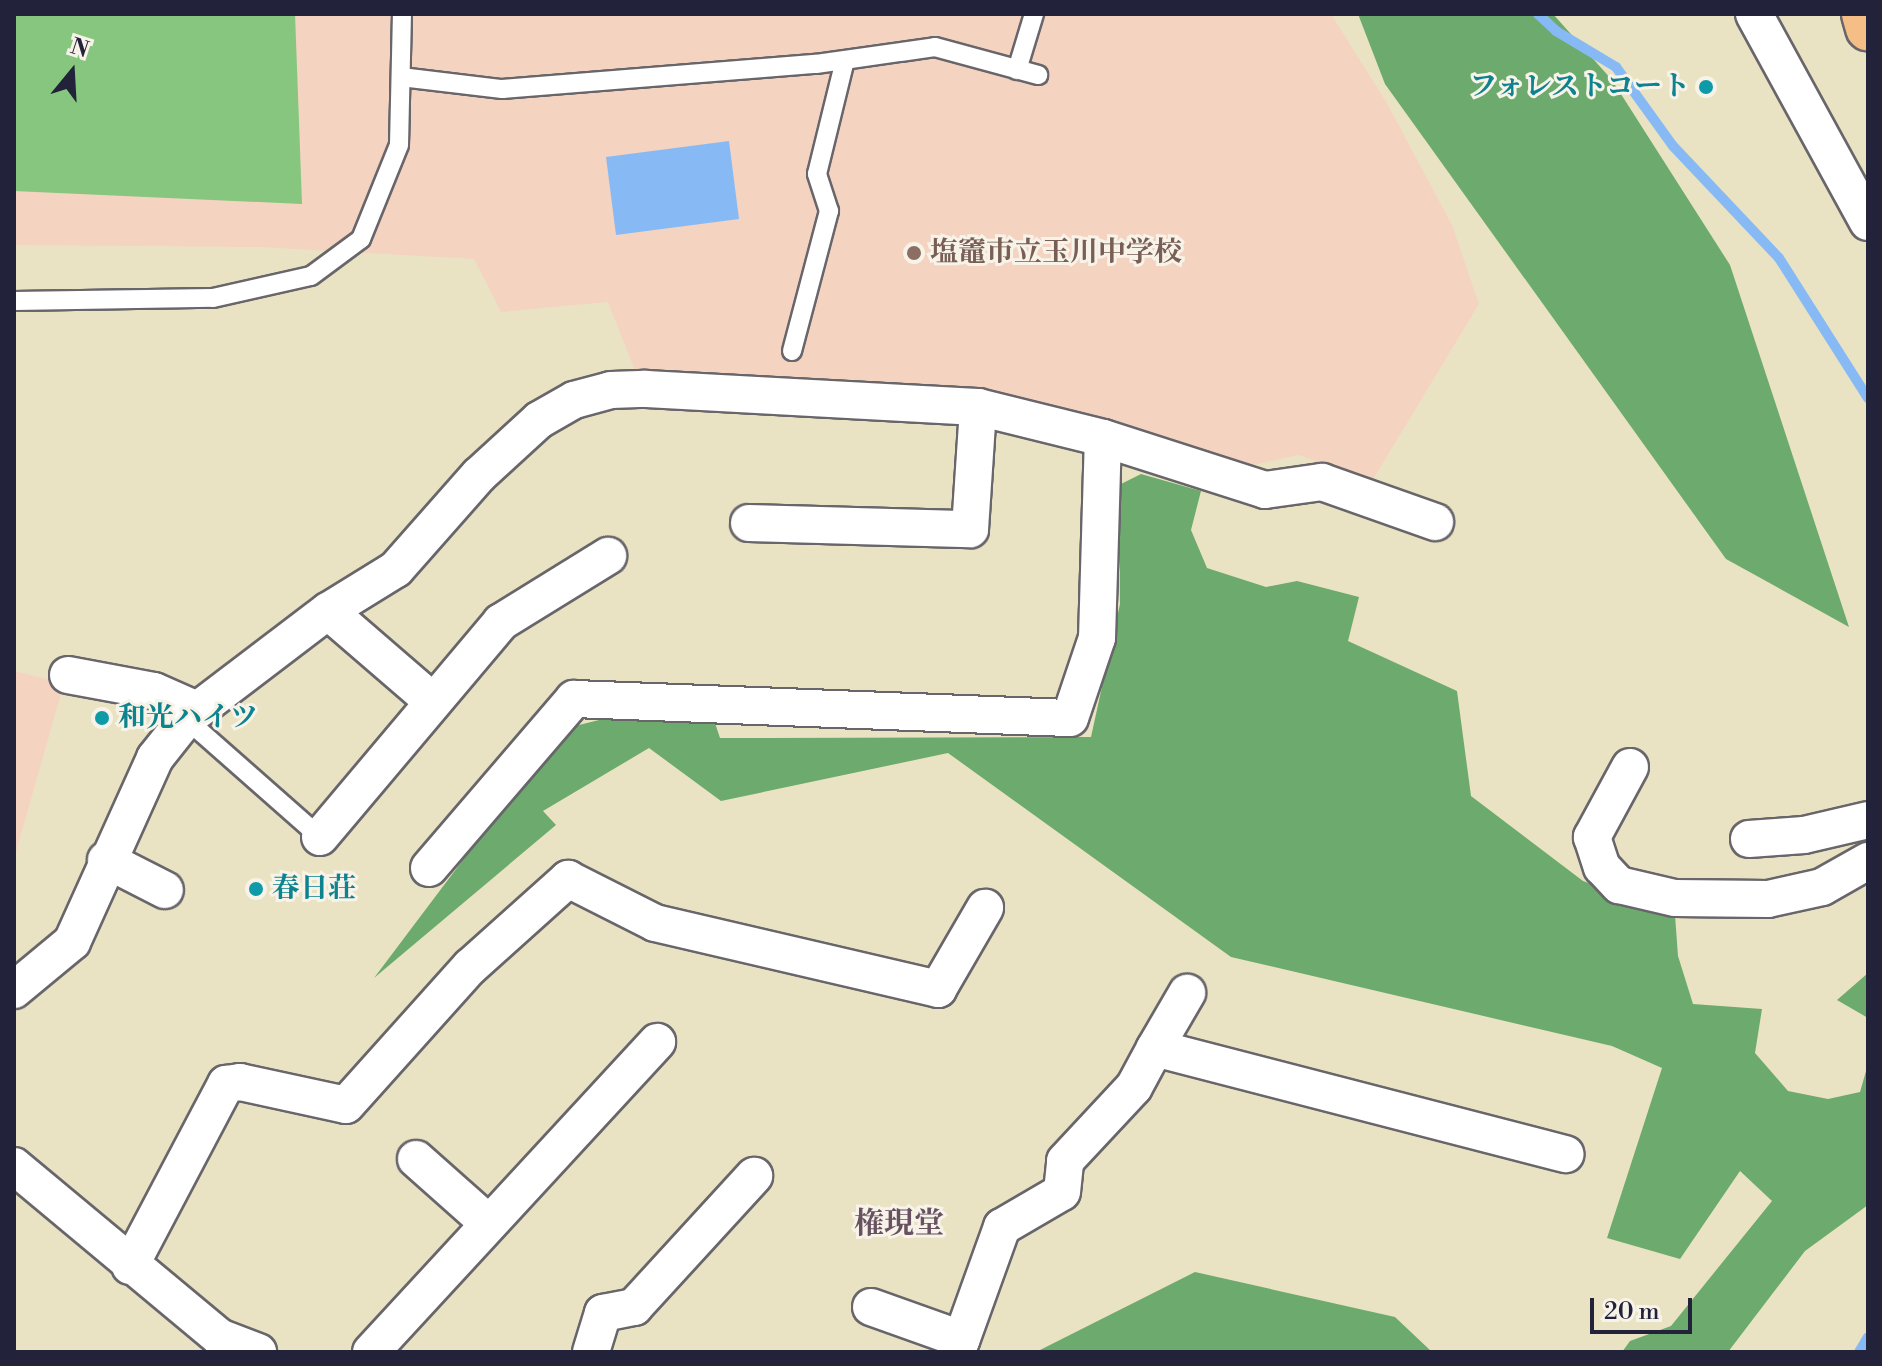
<!DOCTYPE html>
<html>
<head>
<meta charset="utf-8">
<style>
	body { margin:0 }
	#map { position:relative; width:1882px; height:1366px; overflow:hidden; background:#eae3c3; font-family:"Libre Bodoni","Noto Serif JP",serif }
	div>[style] { position:absolute }
	.built>* { inset:0; background:#f4d3c1 }
	.green>* { inset:0; background:#86c67e }
	.forest>* { inset:0; background:#6cab6d }
	.water>* { inset:0; background:#87baf4 }
	.stream>* { height:10px; margin:-5px; padding:0 5px; transform-origin:5px; border-radius:5px; background:#87baf4 }
	.roads { filter:drop-shadow(2px 0 #68666b) drop-shadow(-2px 0 #68666b) drop-shadow(0 2px #68666b) drop-shadow(0 -2px #68666b) }
	.lane>* { height:18px; margin:-9px; padding:0 9px; transform-origin:9px; border-radius:9px; background:#fff }
	.street>* { height:36px; margin:-18px; padding:0 18px; transform-origin:18px; border-radius:18px; background:#fff }
	.primary>* { height:44px; margin:-22px; padding:0 22px; transform-origin:22px; border-radius:22px; background:#f6be87 }
	.dots>* { width:22px; height:22px; translate:-50% -50%; box-sizing:border-box; border:4px solid #f7f3e8; border-radius:50% }
	span { translate:-50% -50%; white-space:nowrap; text-align:center; line-height:1.15; -webkit-text-stroke:6px #f7f3e8; paint-order:stroke }
	.culture-label { font-size:28px; color:#0d838f; font-weight:700 }
	.right { translate:-100% -50%; text-align:right }
	.left { translate:0 -50%; text-align:left }
	.education-label { font-size:28px; color:#785e54; font-weight:700 }
	.neighbourhood-label { font-size:30px; color:#685261; font-weight:700 }
	.frame { position:absolute; inset:0; border:16px solid #22223b; pointer-events:none }
	.north { position:absolute; left:32px; top:32px; width:80px; height:80px; -webkit-text-stroke:6px #f7f3e8; paint-order:stroke; rotate:18deg; font-size:22px; font-weight:700; line-height:32px; text-align:center; color:#22223b }
	.north::after { content:''; display:block; margin:auto; width:28px; height:36px; background:#22223b; clip-path:polygon(50% 0,100% 100%,50% 72%,0 100%) }
	.scale { position:absolute; left:1590px; top:1298px; width:102px; height:36px; box-sizing:border-box; border:4px solid #22223b; border-top:0; padding-left:10px; font-size:24px; line-height:28px; white-space:nowrap; color:#22223b; -webkit-text-stroke:6px #f7f3e8; paint-order:stroke }
</style>
</head>
<body>
<div id="map">
	<div class="built">
		<i style="clip-path:polygon(14px 14px,1331px 14px,1388px 105px,1452px 225px,1479px 304px,1372px 481px,1299px 455px,1239px 468px,1004px 394px,637px 376px,608px 302px,501px 312px,474px 259px,259px 247px,14px 245px)"></i>
		<i style="clip-path:polygon(14px 671px,64px 683px,16px 852px,14px 851px)"></i>
	</div>
	<div class="green">
		<i style="clip-path:polygon(14px 14px,295px 14px,302px 204px,14px 191px)"></i>
	</div>
	<div class="forest">
		<i style="clip-path:polygon(1358px 14px,1553px 14px,1612px 80px,1730px 265px,1849px 627px,1726px 559px,1385px 84px)"></i>
		<i style="clip-path:polygon(1141px 474px,1201px 491px,1191px 530px,1207px 568px,1266px 587px,1297px 581px,1359px 597px,1348px 641px,1457px 691px,1471px 796px,1583px 881px,1675px 915px,1678px 956px,1693px 1004px,1762px 1009px,1755px 1053px,1788px 1091px,1828px 1099px,1860px 1092px,1868px 1064px,1868px 1205px,1805px 1251px,1728px 1352px,1622px 1352px,1630px 1341px,1671px 1326px,1772px 1201px,1740px 1171px,1680px 1259px,1607px 1238px,1662px 1068px,1612px 1046px,1231px 957px,948px 753px,721px 801px,649px 748px,543px 811px,556px 825px,374px 978px,487px 828px,571px 727px,603px 719px,715px 723px,720px 738px,1091px 737px,1120px 604px,1119px 485px)"></i>
		<i style="clip-path:polygon(1868px 973px,1868px 1018px,1837px 1000px)"></i>
		<i style="clip-path:polygon(1195px 1272px,1395px 1317px,1432px 1352px,1036px 1352px)"></i>
	</div>
	<div class="water">
		<i style="clip-path:polygon(729px 141px,739px 219px,616px 235px,606px 157px)"></i>
	</div>
	<div class="stream">
		<i style="left:1538px;top:14px;width:25px;rotate:43deg"></i>
		<i style="left:1556px;top:31px;width:70px;rotate:31deg"></i>
		<i style="left:1616px;top:67px;width:97px;rotate:54.2deg"></i>
		<i style="left:1673px;top:146px;width:154px;rotate:46.6deg"></i>
		<i style="left:1779px;top:258px;width:166px;rotate:57.6deg"></i>
		<i style="left:1859px;top:1352px;width:17px;rotate:-59deg"></i>
	</div>
	<div class="roads">
		<div class="lane">
			<i style="left:1017px;top:70px;width:59px;rotate:-73.1deg"></i>
			<i style="left:401px;top:77px;width:102px;rotate:6.8deg"></i>
			<i style="left:502px;top:89px;width:315px;rotate:-4.6deg"></i>
			<i style="left:816px;top:64px;width:120px;rotate:-8.1deg"></i>
			<i style="left:935px;top:47px;width:107px;rotate:15.2deg"></i>
			<i style="left:14px;top:301px;width:199px;rotate:-0.9deg"></i>
			<i style="left:213px;top:298px;width:100px;rotate:-12.7deg"></i>
			<i style="left:311px;top:276px;width:62px;rotate:-36.5deg"></i>
			<i style="left:361px;top:239px;width:101px;rotate:-68deg"></i>
			<i style="left:399px;top:145px;width:131px;rotate:-88.7deg"></i>
			<i style="left:792px;top:351px;width:145px;rotate:-75.2deg"></i>
			<i style="left:829px;top:211px;width:39px;rotate:-108deg"></i>
			<i style="left:817px;top:174px;width:117px;rotate:-76.2deg"></i>
			<i style="left:186px;top:719px;width:179px;rotate:41.4deg"></i>
		</div>
		<div class="street">
			<i style="left:1754px;top:14px;width:237px;rotate:61.3deg"></i>
			<i style="left:749px;top:523px;width:221px;rotate:1.6deg"></i>
			<i style="left:970px;top:529px;width:122px;rotate:-86.2deg"></i>
			<i style="left:328px;top:611px;width:136px;rotate:40.8deg"></i>
			<i style="left:68px;top:675px;width:87px;rotate:10.5deg"></i>
			<i style="left:154px;top:691px;width:47px;rotate:23.8deg"></i>
			<i style="left:1630px;top:767px;width:80px;rotate:118.5deg"></i>
			<i style="left:1592px;top:837px;width:32px;rotate:72deg"></i>
			<i style="left:1602px;top:867px;width:25px;rotate:47deg"></i>
			<i style="left:1619px;top:885px;width:57px;rotate:13.1deg"></i>
			<i style="left:1675px;top:898px;width:93px;rotate:0.6deg"></i>
			<i style="left:1768px;top:899px;width:55px;rotate:-12.5deg"></i>
			<i style="left:1822px;top:887px;width:53px;rotate:-29.5deg"></i>
			<i style="left:320px;top:837px;width:281px;rotate:-49.9deg"></i>
			<i style="left:501px;top:622px;width:126px;rotate:-31.7deg"></i>
			<i style="left:1749px;top:839px;width:55px;rotate:-4.2deg"></i>
			<i style="left:1804px;top:835px;width:66px;rotate:-13.2deg"></i>
			<i style="left:106px;top:860px;width:66px;rotate:27deg"></i>
			<i style="left:429px;top:868px;width:223px;rotate:-49.4deg"></i>
			<i style="left:574px;top:699px;width:496px;rotate:2.2deg"></i>
			<i style="left:1070px;top:718px;width:84px;rotate:-71.4deg"></i>
			<i style="left:1097px;top:638px;width:200px;rotate:-88.3deg"></i>
			<i style="left:14px;top:990px;width:75px;rotate:-39.6deg"></i>
			<i style="left:72px;top:942px;width:202px;rotate:-65.7deg"></i>
			<i style="left:155px;top:758px;width:50px;rotate:-51.5deg"></i>
			<i style="left:186px;top:719px;width:178px;rotate:-37.3deg"></i>
			<i style="left:328px;top:611px;width:80px;rotate:-31.7deg"></i>
			<i style="left:396px;top:569px;width:125px;rotate:-48.6deg"></i>
			<i style="left:479px;top:475px;width:81px;rotate:-42.5deg"></i>
			<i style="left:539px;top:420px;width:40px;rotate:-29.7deg"></i>
			<i style="left:574px;top:400px;width:38px;rotate:-15deg"></i>
			<i style="left:611px;top:390px;width:35px;rotate:-2deg"></i>
			<i style="left:646px;top:389px;width:332px;rotate:3.1deg"></i>
			<i style="left:978px;top:407px;width:129px;rotate:13.9deg"></i>
			<i style="left:1103px;top:438px;width:170px;rotate:17.8deg"></i>
			<i style="left:1265px;top:490px;width:58px;rotate:-8deg"></i>
			<i style="left:1322px;top:482px;width:120px;rotate:19.5deg"></i>
			<i style="left:1155px;top:1048px;width:64px;rotate:-59.8deg"></i>
			<i style="left:416px;top:1159px;width:95px;rotate:41.6deg"></i>
			<i style="left:14px;top:1166px;width:267px;rotate:39.8deg"></i>
			<i style="left:219px;top:1337px;width:42px;rotate:21deg"></i>
			<i style="left:130px;top:1266px;width:206px;rotate:-62.2deg"></i>
			<i style="left:226px;top:1084px;width:14px;rotate:-8deg"></i>
			<i style="left:240px;top:1082px;width:108px;rotate:12.2deg"></i>
			<i style="left:346px;top:1105px;width:186px;rotate:-48.1deg"></i>
			<i style="left:470px;top:967px;width:132px;rotate:-41.9deg"></i>
			<i style="left:568px;top:879px;width:97px;rotate:26.8deg"></i>
			<i style="left:655px;top:923px;width:291px;rotate:13.1deg"></i>
			<i style="left:938px;top:989px;width:94px;rotate:-59.9deg"></i>
			<i style="left:871px;top:1307px;width:96px;rotate:19.6deg"></i>
			<i style="left:371px;top:1352px;width:422px;rotate:-47.3deg"></i>
			<i style="left:591px;top:1352px;width:41px;rotate:-72.9deg"></i>
			<i style="left:603px;top:1313px;width:32px;rotate:-11deg"></i>
			<i style="left:634px;top:1307px;width:178px;rotate:-47.5deg"></i>
			<i style="left:957px;top:1352px;width:133px;rotate:-70.2deg"></i>
			<i style="left:1002px;top:1227px;width:69px;rotate:-30.3deg"></i>
			<i style="left:1062px;top:1192px;width:31px;rotate:-84deg"></i>
			<i style="left:1065px;top:1161px;width:101px;rotate:-47deg"></i>
			<i style="left:1134px;top:1087px;width:44px;rotate:-61.7deg"></i>
			<i style="left:1155px;top:1048px;width:424px;rotate:14.5deg"></i>
		</div>
		<div class="primary">
			<i style="left:1864px;top:14px;width:15px;rotate:74deg"></i>
		</div>
	</div>
	<div class="dots">
		<i style="left:1706px;top:87px;background:#0f9aa8"></i>
		<i style="left:914px;top:253px;background:#8d6e63"></i>
		<i style="left:102px;top:718px;background:#0f9aa8"></i>
		<i style="left:256px;top:889px;background:#0f9aa8"></i>
	</div>
	<div class="culture-label">
		<span class="right" style="left:1690px;top:87px">フォレストコート</span>
		<span class="left" style="left:118px;top:718px">和光ハイツ</span>
		<span class="left" style="left:272px;top:889px">春日荘</span>
	</div>
	<div class="education-label">
		<span class="left" style="left:930px;top:253px">塩竈市立玉川中学校</span>
	</div>
	<div class="neighbourhood-label">
		<span style="left:899px;top:1224px">権現堂</span>
	</div>
	<div class="frame"></div>
	<div class="north">N</div>
	<div class="scale">20 m</div>
</div>
</body>
</html>
